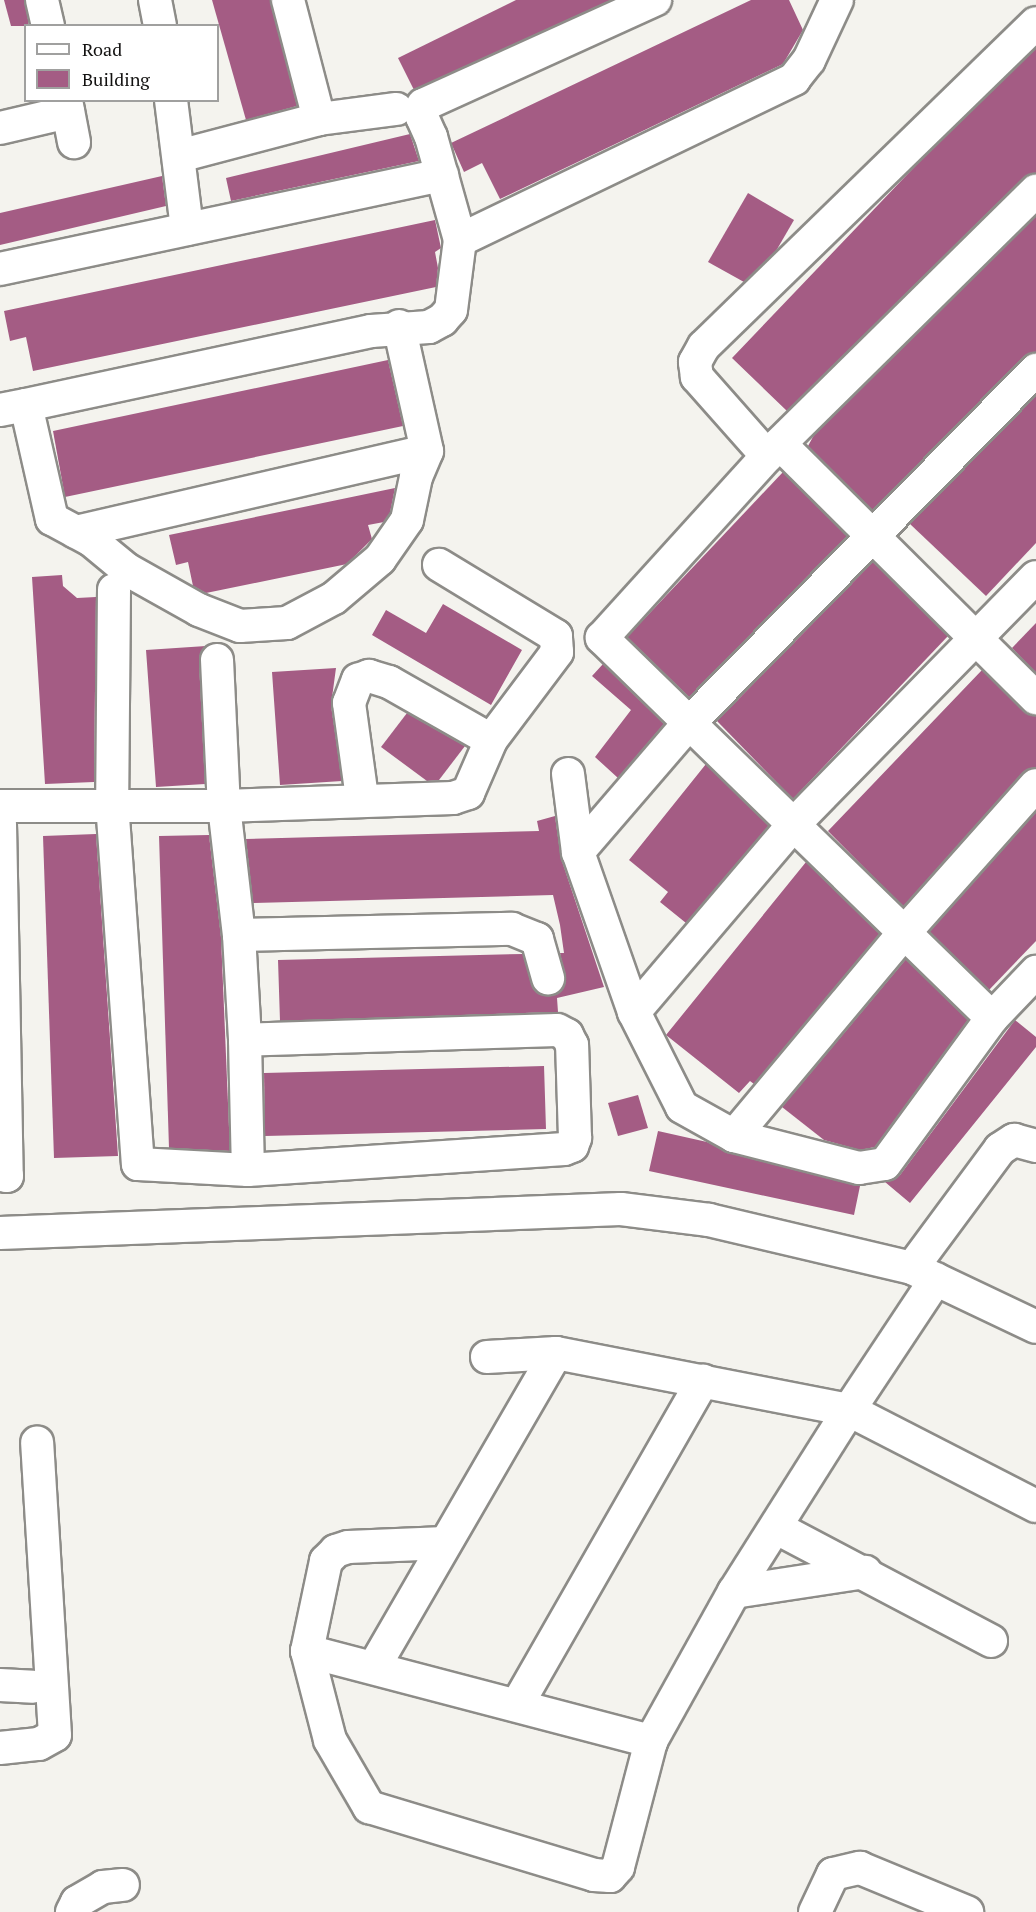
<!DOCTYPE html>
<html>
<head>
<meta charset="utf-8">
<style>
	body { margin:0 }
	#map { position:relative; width:1036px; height:1912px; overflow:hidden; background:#f4f3ee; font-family:"PT Serif",serif }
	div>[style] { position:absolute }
	.building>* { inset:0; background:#a45c84 }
	.roads { filter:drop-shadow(2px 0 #8d8c88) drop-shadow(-2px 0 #8d8c88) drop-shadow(0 2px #8d8c88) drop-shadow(0 -2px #8d8c88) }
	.minor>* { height:32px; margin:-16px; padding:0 16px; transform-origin:16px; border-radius:16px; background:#fff }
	span { translate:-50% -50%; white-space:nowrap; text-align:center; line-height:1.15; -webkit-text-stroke:4.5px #fff; paint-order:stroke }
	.legend { position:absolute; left:24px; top:24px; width:195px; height:78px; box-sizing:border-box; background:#fff; border:2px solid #a0a09f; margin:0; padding:8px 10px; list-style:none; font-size:18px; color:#121110 }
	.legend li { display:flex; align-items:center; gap:12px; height:30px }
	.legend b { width:30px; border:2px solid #a0a09f }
</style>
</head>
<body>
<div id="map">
	<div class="building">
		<i style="clip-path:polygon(4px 0,25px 0,29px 26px,11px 26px)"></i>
		<i style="clip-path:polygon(212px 0,271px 0,297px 106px,246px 120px)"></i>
		<i style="clip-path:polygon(516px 0,611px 0,414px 90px,398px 58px)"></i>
		<i style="clip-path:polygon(751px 0,789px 0,803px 30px,783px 64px,500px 199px,482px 163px,464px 172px,451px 143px)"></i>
		<i style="clip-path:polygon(1036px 48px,1036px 174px,1023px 178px,787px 411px,732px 358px,921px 160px)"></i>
		<i style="clip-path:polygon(410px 134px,419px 161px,231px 201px,226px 178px)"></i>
		<i style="clip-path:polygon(162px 176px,166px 206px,0 245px,0 213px)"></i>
		<i style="clip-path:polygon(748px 193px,794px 220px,776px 251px,744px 282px,708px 262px)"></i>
		<i style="clip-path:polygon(1036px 216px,1036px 353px,1023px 357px,873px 511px,808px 446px,814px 435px)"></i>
		<i style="clip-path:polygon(435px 220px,441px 248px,435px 252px,438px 268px,436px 287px,33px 371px,26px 337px,10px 341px,4px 311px)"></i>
		<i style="clip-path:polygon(388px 360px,403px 426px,65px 497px,53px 431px)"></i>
		<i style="clip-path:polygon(1036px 396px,1036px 543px,986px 596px,910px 524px)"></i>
		<i style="clip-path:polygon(783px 472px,847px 536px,689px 697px,627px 637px)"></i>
		<i style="clip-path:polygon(395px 488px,390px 513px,384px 522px,368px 525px,372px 539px,347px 564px,206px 593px,193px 586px,188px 562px,176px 565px,169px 535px)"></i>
		<i style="clip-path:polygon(873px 562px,948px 636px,793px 799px,717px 721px)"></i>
		<i style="clip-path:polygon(62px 575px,63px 586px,77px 598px,96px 597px,94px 782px,45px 784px,32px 577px)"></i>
		<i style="clip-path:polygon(443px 604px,522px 650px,491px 705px,372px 635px,386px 610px,426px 633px)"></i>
		<i style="clip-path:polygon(1036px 623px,1036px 673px,1012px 648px)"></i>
		<i style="clip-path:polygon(206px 646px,199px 661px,205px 784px,156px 787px,146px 650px)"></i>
		<i style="clip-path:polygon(603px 664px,664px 724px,618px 778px,595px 757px,631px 710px,592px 676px)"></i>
		<i style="clip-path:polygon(336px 668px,331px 705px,342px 781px,280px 785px,272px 672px)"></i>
		<i style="clip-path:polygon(982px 670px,1023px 711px,1036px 715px,1036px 768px,1023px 773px,903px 907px,828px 831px)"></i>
		<i style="clip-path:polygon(407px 713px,465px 746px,439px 780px,427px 781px,381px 747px)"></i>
		<i style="clip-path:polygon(706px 764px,769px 826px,686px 923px,660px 902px,668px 892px,629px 860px)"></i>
		<i style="clip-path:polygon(1036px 812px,1036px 941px,989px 990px,929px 932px)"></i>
		<i style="clip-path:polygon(555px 816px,561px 858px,604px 987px,557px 998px,558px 1012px,280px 1021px,278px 960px,523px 954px,535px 990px,553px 995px,566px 982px,560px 953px,564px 953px,560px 925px,553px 895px,253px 903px,246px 839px,539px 831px,537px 821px)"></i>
		<i style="clip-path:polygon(96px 834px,118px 1156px,54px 1158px,43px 836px)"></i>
		<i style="clip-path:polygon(209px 835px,221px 937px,230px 1151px,169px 1148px,159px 836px)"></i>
		<i style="clip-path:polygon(806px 862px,880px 934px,754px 1084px,750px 1081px,739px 1093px,666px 1035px)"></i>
		<i style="clip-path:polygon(906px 959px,968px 1020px,875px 1147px,860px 1150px,824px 1140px,782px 1107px)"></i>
		<i style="clip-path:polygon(1015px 1020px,1036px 1037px,1036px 1047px,910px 1203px,885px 1182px,900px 1175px)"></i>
		<i style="clip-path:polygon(544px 1066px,546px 1129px,265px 1136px,264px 1073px)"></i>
		<i style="clip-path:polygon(638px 1095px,648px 1128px,618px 1136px,608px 1103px)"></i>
		<i style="clip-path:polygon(658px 1131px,707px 1142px,730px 1153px,860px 1186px,854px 1215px,649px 1171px)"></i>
	</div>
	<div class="roads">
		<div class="minor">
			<i style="left:42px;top:0;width:27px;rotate:77deg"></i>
			<i style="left:155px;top:0;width:26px;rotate:79deg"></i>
			<i style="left:288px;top:0;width:123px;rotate:75.4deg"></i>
			<i style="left:66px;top:100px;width:43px;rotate:79.2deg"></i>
			<i style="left:171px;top:100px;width:130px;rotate:82.9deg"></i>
			<i style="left:0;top:128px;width:70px;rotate:-13.2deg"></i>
			<i style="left:179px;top:156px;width:145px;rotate:-14.8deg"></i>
			<i style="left:319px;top:119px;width:78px;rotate:-7.4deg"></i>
			<i style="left:460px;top:240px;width:371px;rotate:-25.7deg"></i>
			<i style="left:794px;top:79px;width:24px;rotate:-52deg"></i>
			<i style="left:809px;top:60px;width:66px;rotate:-65deg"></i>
			<i style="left:0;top:269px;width:452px;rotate:-12deg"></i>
			<i style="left:26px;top:405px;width:353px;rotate:-12.1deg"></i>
			<i style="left:371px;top:331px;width:58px;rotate:-3.9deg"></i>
			<i style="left:429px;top:327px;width:15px;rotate:-28deg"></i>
			<i style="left:442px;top:320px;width:13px;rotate:-48deg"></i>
			<i style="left:451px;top:310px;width:71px;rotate:-82.7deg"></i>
			<i style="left:460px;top:240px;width:107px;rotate:-105.7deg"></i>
			<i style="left:431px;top:137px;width:22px;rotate:-114deg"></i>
			<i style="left:422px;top:117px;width:12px;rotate:-85deg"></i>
			<i style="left:423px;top:105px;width:255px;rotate:-24.4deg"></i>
			<i style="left:0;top:410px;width:26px;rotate:-11deg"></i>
			<i style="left:26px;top:405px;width:117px;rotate:77.2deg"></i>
			<i style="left:52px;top:519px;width:44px;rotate:28.3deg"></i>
			<i style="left:91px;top:540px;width:45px;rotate:39.6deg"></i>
			<i style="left:126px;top:569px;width:84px;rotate:29.3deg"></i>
			<i style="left:199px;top:610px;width:44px;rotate:21.3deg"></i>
			<i style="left:240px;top:626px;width:47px;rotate:-3.7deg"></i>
			<i style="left:287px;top:623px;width:53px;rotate:-28deg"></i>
			<i style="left:334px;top:598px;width:60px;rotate:-40.3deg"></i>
			<i style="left:380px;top:559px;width:47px;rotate:-55.3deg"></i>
			<i style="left:407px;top:520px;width:44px;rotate:-78.2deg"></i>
			<i style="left:416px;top:477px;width:28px;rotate:-67deg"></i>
			<i style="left:427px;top:451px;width:128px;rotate:-102.6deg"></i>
			<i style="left:780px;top:444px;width:361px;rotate:44.8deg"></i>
			<i style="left:767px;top:456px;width:106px;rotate:-131.5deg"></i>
			<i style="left:697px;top:377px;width:15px;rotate:-98deg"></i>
			<i style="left:695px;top:362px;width:18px;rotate:-61deg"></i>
			<i style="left:704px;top:346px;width:463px;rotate:-44.2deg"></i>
			<i style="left:76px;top:532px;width:360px;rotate:-13deg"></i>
			<i style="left:114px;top:590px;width:213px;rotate:90.5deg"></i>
			<i style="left:112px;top:803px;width:362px;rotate:85.9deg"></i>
			<i style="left:138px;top:1164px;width:110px;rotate:3.1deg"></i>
			<i style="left:248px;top:1170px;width:317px;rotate:-3.8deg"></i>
			<i style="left:564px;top:1149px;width:9px;rotate:-21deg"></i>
			<i style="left:572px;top:1146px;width:9px;rotate:-69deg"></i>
			<i style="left:575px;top:1138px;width:93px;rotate:-91.8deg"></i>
			<i style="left:572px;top:1045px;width:11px;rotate:-117deg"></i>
			<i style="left:567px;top:1035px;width:11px;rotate:-153deg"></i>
			<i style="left:557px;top:1030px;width:312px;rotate:178.2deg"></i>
			<i style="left:217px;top:660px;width:146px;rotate:87.3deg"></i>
			<i style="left:224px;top:806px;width:130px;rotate:83.4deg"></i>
			<i style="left:239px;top:935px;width:105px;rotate:86.7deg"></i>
			<i style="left:245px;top:1040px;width:130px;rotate:88.7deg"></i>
			<i style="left:568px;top:774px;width:79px;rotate:82.7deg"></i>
			<i style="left:578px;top:852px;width:170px;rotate:70.7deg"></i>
			<i style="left:634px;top:1012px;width:106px;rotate:63.2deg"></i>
			<i style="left:682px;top:1107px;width:60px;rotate:29.1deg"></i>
			<i style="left:734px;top:1136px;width:129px;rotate:14.4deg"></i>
			<i style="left:859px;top:1168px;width:26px;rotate:-9deg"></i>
			<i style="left:885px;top:1164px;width:181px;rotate:-53.8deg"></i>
			<i style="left:992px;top:1018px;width:64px;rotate:-46.3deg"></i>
			<i style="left:362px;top:798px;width:96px;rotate:-97.8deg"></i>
			<i style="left:349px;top:703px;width:25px;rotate:-69deg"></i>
			<i style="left:358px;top:680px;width:12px;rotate:-20deg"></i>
			<i style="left:369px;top:676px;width:21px;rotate:17deg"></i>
			<i style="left:389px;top:682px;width:117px;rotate:29.6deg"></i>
			<i style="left:0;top:806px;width:224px"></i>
			<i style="left:224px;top:806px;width:229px;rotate:-2deg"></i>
			<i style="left:453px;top:798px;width:16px;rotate:-18deg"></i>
			<i style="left:468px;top:793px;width:58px;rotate:-66.5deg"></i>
			<i style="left:491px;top:740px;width:110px;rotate:-53.1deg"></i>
			<i style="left:557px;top:652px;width:16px;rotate:-94deg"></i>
			<i style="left:556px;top:636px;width:137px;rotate:-148.7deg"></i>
			<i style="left:0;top:824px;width:352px;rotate:88.9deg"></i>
			<i style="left:7px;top:1176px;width:7px;rotate:-172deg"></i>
			<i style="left:578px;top:852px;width:172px;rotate:-49.3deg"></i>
			<i style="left:690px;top:722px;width:494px;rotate:-45.5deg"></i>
			<i style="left:239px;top:935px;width:273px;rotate:-1.3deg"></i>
			<i style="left:512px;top:929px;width:27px;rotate:22deg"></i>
			<i style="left:537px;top:939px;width:41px;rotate:74.2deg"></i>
			<i style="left:634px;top:1012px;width:248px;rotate:-49.6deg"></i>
			<i style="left:795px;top:823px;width:344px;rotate:-45.6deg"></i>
			<i style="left:992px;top:1018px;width:545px;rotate:-135.74deg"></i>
			<i style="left:602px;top:638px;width:246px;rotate:-47.8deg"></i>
			<i style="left:767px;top:456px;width:378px;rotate:-44.6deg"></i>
			<i style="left:734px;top:1136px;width:265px;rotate:-50.1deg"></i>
			<i style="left:904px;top:933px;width:198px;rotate:-48.3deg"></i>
			<i style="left:0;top:1233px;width:621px;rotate:-2.21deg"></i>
			<i style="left:621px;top:1209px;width:89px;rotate:7.1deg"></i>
			<i style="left:709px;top:1220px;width:209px;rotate:13.3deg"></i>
			<i style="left:912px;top:1268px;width:137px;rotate:25.4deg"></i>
			<i style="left:912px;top:1268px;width:148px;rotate:-53.5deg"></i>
			<i style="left:1000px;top:1149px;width:17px;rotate:-33deg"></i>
			<i style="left:1014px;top:1140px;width:23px;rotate:15deg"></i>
			<i style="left:487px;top:1357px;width:69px;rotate:-3.3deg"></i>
			<i style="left:556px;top:1353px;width:298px;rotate:11deg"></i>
			<i style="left:849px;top:1410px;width:157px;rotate:-56.4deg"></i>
			<i style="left:777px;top:1528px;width:242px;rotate:27.8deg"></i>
			<i style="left:445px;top:1543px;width:97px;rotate:177.6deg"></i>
			<i style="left:348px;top:1547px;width:13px;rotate:162deg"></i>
			<i style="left:336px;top:1551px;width:14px;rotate:135deg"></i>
			<i style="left:326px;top:1561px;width:92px;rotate:101.9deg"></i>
			<i style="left:307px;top:1651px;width:356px;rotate:14.7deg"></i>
			<i style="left:734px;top:1592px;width:133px;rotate:-8.7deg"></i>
			<i style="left:307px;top:1651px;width:92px;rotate:75.5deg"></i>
			<i style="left:330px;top:1740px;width:78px;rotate:59.8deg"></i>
			<i style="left:369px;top:1807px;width:235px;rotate:16.8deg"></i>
			<i style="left:594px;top:1875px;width:16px;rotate:4deg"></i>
			<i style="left:610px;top:1876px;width:12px;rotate:-48deg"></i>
			<i style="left:618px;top:1867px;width:130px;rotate:-75.3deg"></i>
			<i style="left:651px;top:1741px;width:171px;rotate:-60.9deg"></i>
			<i style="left:734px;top:1592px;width:215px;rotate:-57.7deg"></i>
			<i style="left:849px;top:1410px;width:210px;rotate:27.2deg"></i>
			<i style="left:374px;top:1667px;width:363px;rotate:-59.9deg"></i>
			<i style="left:0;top:1685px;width:33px;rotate:3deg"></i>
			<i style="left:517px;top:1705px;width:374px;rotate:-60.2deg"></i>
			<i style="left:0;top:1748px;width:39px;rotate:-6deg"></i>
			<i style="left:39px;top:1744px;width:18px;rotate:-29deg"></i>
			<i style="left:55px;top:1735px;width:293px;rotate:-93.5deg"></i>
			<i style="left:72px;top:1912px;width:11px;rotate:-63deg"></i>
			<i style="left:77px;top:1902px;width:30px;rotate:-30deg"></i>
			<i style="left:103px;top:1887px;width:20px;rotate:-6deg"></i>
			<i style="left:815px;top:1912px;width:42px;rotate:-64.7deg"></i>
			<i style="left:833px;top:1874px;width:28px;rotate:-13deg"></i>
			<i style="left:860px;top:1868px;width:116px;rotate:22.4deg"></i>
		</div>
	</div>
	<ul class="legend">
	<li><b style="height:8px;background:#fff"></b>Road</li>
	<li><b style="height:16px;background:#a45c84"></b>Building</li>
	</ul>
</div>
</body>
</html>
